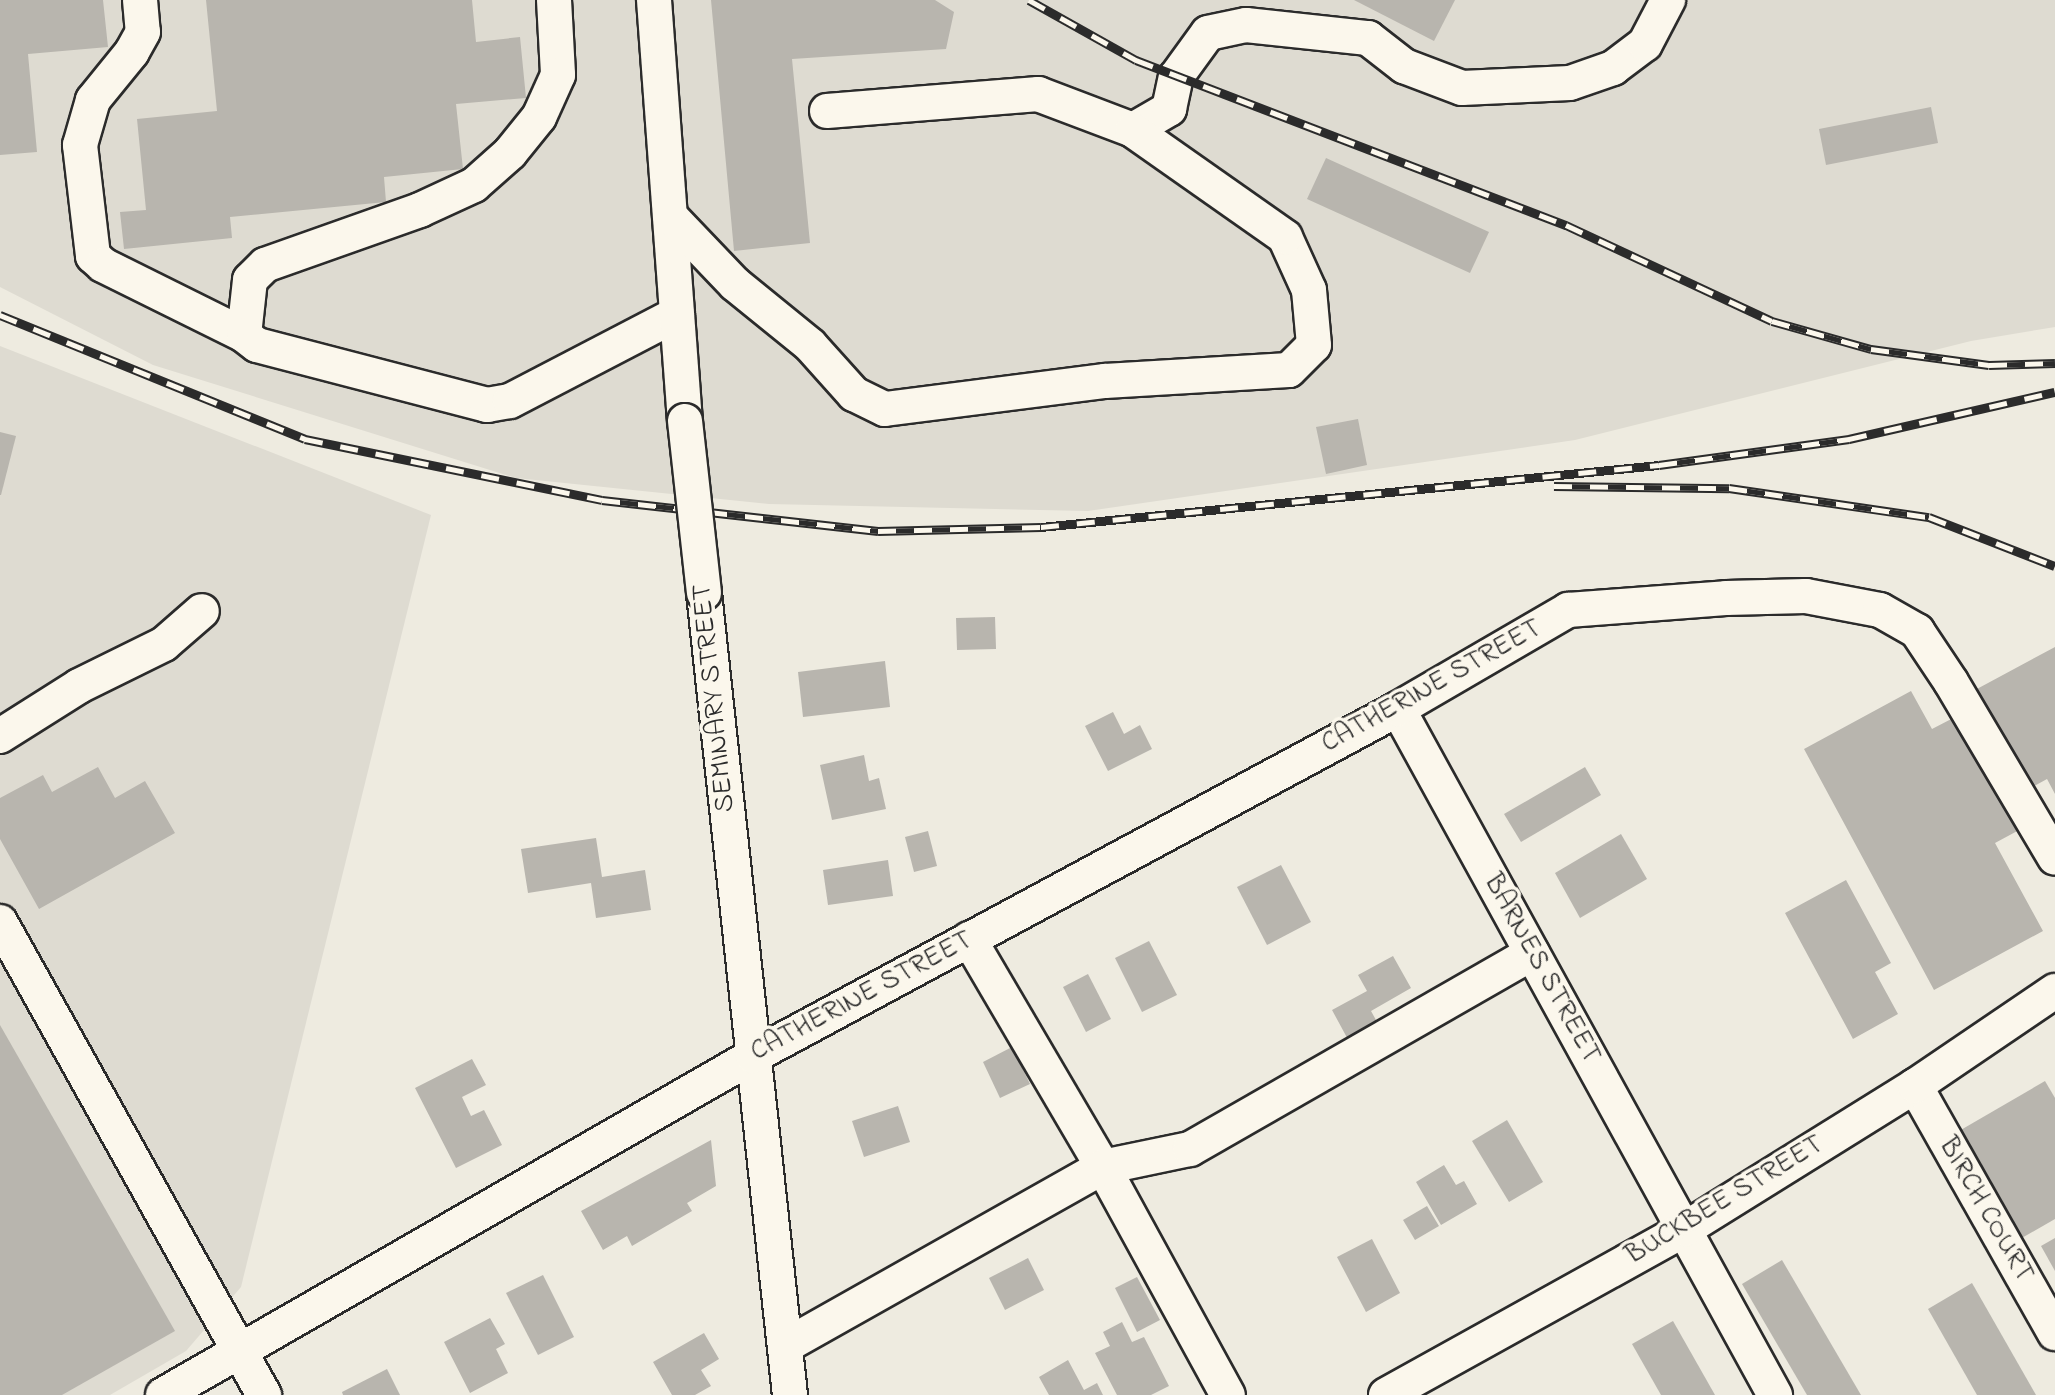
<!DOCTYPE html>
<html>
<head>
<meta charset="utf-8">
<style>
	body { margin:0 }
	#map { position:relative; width:2055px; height:1395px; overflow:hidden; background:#eeebe0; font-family:"Indie Flower",sans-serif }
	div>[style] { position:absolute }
	.built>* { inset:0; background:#dedbd1 }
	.building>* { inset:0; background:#b8b5ae }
	.roads { filter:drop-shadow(2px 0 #2b2b2b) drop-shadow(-2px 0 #2b2b2b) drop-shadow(0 2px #2b2b2b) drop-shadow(0 -2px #2b2b2b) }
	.minor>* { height:34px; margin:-17px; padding:0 17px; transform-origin:17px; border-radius:17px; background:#fbf7ec }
	.rail>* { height:9px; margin-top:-4.5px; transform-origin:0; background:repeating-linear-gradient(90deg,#fbf7ec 0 18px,#2b2b2b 0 36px); box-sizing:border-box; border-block:2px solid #2b2b2b }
	.bridges { filter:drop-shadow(2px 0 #2b2b2b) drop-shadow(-2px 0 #2b2b2b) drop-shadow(0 2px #2b2b2b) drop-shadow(0 -2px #2b2b2b) }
	.minor-bridge>* { height:34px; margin:-17px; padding:0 17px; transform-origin:17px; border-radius:17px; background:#fbf7ec }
	span { translate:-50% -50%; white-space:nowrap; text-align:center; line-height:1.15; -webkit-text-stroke:7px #fbf7ec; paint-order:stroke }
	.street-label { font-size:28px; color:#2b2b2b }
</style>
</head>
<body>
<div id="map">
	<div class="built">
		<i style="clip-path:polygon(0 0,2055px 0,2055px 327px,1971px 341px,1575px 440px,1088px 511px,769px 504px,516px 478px,153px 365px,0 287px)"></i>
		<i style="clip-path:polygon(0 346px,431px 515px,241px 1287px,186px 1351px,110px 1395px,0 1395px)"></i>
	</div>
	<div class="building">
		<i style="clip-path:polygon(0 0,103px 0,108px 47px,28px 54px,37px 152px,0 155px)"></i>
		<i style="clip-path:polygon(206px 0,472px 0,476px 42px,520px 37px,526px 98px,456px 104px,463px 169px,384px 177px,386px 202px,230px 217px,232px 238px,124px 249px,120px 212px,146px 210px,137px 119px,217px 111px)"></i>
		<i style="clip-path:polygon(711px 0,935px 0,954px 12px,946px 49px,792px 59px,810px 243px,734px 251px)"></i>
		<i style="clip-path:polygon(1354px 0,1455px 0,1434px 41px)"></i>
		<i style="clip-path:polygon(1931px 107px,1938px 143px,1826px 165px,1819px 129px)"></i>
		<i style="clip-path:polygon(1326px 158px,1489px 232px,1470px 273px,1307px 199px)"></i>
		<i style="clip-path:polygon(1358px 419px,1367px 465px,1326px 474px,1316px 427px)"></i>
		<i style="clip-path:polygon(0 432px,16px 436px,1px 495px,0 495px)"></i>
		<i style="clip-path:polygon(995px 617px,996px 649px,957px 650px,956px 618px)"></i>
		<i style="clip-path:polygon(2055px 647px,2055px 794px,2047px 779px,2029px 789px,1975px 690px)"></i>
		<i style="clip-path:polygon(885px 661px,890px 707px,803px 717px,798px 672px)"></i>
		<i style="clip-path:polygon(1911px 691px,1932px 729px,1959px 715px,2021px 829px,1995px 843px,2043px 931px,1934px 990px,1804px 749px)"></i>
		<i style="clip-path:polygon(1113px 712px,1124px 734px,1140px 725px,1152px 749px,1108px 771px,1085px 726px)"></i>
		<i style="clip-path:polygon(864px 755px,869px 781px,879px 778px,886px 809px,832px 820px,820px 765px)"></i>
		<i style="clip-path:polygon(98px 767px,115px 798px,145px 781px,175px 833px,39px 909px,0 839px,0 798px,43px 775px,52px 792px)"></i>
		<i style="clip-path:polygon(1585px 767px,1601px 795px,1521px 842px,1504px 814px)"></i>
		<i style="clip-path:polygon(928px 831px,937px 866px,914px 872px,905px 837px)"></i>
		<i style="clip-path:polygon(1621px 834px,1647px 879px,1580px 918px,1555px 873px)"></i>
		<i style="clip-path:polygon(596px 838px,602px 877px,645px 870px,651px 910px,596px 918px,591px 883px,528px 893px,521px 849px)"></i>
		<i style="clip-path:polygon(888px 860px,893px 896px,828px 905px,823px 870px)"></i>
		<i style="clip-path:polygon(1281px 865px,1311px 922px,1267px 945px,1237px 887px)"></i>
		<i style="clip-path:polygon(1846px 880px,1891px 963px,1875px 972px,1898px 1014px,1853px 1039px,1785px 913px)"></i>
		<i style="clip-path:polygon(1149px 941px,1177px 995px,1142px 1012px,1115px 958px)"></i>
		<i style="clip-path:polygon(1393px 956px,1411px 988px,1371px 1011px,1381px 1029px,1351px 1045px,1332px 1010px,1367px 991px,1358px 975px)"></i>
		<i style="clip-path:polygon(1088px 974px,1111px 1019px,1086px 1032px,1063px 987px)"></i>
		<i style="clip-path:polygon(0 1025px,175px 1331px,62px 1395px,0 1395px)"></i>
		<i style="clip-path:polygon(1012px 1047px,1030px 1084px,1000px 1098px,983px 1062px)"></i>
		<i style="clip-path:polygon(472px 1059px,486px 1085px,462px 1097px,471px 1116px,484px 1110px,502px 1145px,456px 1168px,415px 1088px)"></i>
		<i style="clip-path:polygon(2045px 1081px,2055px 1098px,2055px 1219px,2020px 1239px,1959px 1131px)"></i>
		<i style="clip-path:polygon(898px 1106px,910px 1142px,864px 1157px,852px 1121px)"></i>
		<i style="clip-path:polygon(1507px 1120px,1543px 1182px,1509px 1202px,1472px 1141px)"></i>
		<i style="clip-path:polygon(711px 1140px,716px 1186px,687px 1203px,692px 1211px,632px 1246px,627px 1236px,603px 1250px,581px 1211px)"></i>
		<i style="clip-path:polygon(1444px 1165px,1456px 1185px,1464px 1181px,1477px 1204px,1441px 1225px,1416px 1182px)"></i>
		<i style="clip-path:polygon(1427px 1206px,1439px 1226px,1415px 1240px,1403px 1220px)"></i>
		<i style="clip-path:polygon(2055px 1238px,2055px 1271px,2041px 1246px)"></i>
		<i style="clip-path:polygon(1372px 1239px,1400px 1293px,1366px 1312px,1337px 1257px)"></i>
		<i style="clip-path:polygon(1028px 1258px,1044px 1290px,1005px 1310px,989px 1278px)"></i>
		<i style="clip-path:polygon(1782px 1260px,1861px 1395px,1807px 1395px,1742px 1284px)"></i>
		<i style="clip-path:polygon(543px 1275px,574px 1337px,538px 1355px,506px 1293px)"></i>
		<i style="clip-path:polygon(1137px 1277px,1160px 1320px,1137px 1332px,1115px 1288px)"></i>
		<i style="clip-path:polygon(1972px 1283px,2036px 1395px,1977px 1395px,1928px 1309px)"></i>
		<i style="clip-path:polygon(490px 1318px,505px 1344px,496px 1349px,508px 1373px,470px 1393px,444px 1342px)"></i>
		<i style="clip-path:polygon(1673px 1321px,1715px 1395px,1661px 1395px,1632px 1344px)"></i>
		<i style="clip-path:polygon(1122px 1322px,1132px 1342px,1144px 1337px,1169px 1386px,1151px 1395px,1117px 1395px,1095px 1353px,1110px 1346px,1103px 1332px)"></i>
		<i style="clip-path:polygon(704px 1333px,719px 1359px,701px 1370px,711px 1386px,695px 1395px,672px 1395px,653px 1362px)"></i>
		<i style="clip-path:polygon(1068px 1360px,1084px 1390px,1097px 1383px,1103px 1395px,1049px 1395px,1039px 1377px)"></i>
		<i style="clip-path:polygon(387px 1369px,400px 1395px,343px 1395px,342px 1392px)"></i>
	</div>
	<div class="roads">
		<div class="minor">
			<i style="left:140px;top:0;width:32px;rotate:85deg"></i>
			<i style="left:143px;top:32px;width:23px;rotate:119deg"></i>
			<i style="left:132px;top:52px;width:62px;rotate:129.1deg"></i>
			<i style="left:93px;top:100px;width:47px;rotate:106.1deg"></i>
			<i style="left:80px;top:145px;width:112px;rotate:83.3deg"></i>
			<i style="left:93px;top:256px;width:13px;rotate:42deg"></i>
			<i style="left:103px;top:265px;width:157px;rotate:26.4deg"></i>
			<i style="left:554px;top:0;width:75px;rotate:86.9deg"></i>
			<i style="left:558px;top:75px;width:46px;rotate:114.3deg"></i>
			<i style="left:539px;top:117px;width:46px;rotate:128.9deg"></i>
			<i style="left:510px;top:153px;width:48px;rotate:138.4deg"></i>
			<i style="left:474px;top:185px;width:60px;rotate:155.2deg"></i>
			<i style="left:420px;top:210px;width:164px;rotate:160.5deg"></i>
			<i style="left:265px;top:265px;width:21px;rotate:135deg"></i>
			<i style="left:250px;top:280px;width:55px;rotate:96.2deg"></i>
			<i style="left:244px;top:335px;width:16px;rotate:38deg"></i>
			<i style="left:257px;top:345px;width:238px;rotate:14.6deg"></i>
			<i style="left:487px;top:405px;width:23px;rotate:-10deg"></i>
			<i style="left:510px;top:401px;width:188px;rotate:-27.5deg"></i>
			<i style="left:654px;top:0;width:422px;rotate:85.8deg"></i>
			<i style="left:827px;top:111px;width:212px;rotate:-4.6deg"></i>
			<i style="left:1038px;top:94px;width:102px;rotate:20.8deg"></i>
			<i style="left:1133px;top:130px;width:42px;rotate:-30.3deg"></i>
			<i style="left:1169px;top:109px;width:33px;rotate:-78deg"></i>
			<i style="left:1176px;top:77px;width:54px;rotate:-54deg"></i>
			<i style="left:1208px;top:33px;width:39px;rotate:-12deg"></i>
			<i style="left:1246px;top:25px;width:123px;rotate:6.1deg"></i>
			<i style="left:1368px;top:38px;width:46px;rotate:37.9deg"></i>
			<i style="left:1404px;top:66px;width:62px;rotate:20.8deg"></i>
			<i style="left:1462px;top:88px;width:108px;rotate:-2.7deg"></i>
			<i style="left:1570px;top:83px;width:46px;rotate:-19.2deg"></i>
			<i style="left:1613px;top:68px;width:40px;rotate:-37deg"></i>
			<i style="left:1645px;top:44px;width:50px;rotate:-62.4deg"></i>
			<i style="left:670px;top:216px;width:94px;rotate:46.3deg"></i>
			<i style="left:735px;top:284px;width:97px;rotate:39.1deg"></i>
			<i style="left:810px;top:345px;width:66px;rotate:48.1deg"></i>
			<i style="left:854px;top:394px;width:34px;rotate:26deg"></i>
			<i style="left:885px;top:409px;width:222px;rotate:-7.3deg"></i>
			<i style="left:1105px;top:381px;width:184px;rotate:-3.4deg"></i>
			<i style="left:1289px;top:370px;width:35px;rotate:-45deg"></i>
			<i style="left:1314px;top:345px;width:55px;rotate:-95.2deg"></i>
			<i style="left:1309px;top:290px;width:58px;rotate:-114.4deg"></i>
			<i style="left:1285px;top:237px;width:186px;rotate:-144.9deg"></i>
			<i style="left:704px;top:593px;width:807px;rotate:83.88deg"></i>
			<i style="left:1398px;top:709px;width:783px;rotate:61.21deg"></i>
			<i style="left:0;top:736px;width:93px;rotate:-32.3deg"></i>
			<i style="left:79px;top:686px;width:95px;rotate:-26.3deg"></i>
			<i style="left:164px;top:644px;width:50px;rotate:-41deg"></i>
			<i style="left:0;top:922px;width:542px;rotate:60.83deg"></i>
			<i style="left:969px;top:939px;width:264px;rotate:59.6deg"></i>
			<i style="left:1103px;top:1167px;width:260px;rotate:61.3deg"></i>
			<i style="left:1915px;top:1086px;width:284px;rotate:60.5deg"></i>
			<i style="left:785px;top:1346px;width:365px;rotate:-29.4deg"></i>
			<i style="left:1103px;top:1167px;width:89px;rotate:-11.7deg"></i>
			<i style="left:1190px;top:1149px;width:394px;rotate:-29.8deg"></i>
			<i style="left:163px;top:1395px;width:680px;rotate:-29.88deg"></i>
			<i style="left:753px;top:1056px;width:732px;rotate:-28.28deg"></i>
			<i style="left:1398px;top:709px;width:197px;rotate:-30.2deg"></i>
			<i style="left:1568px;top:610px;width:158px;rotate:-4.3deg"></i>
			<i style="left:1726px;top:598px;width:80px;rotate:-1.4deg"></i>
			<i style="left:1806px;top:596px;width:75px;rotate:10.7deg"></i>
			<i style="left:1880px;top:610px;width:43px;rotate:29.6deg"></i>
			<i style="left:1917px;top:631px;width:61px;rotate:56.3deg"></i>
			<i style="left:1951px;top:682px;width:204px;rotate:59.4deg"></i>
			<i style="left:1386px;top:1395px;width:342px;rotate:-29deg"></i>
			<i style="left:1685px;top:1229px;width:271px;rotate:-31.9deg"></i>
			<i style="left:1915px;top:1086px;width:169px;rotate:-34.2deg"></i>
		</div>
	</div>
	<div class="rail">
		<i style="left:1029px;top:0;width:123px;rotate:29.3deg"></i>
		<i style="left:1136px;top:60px;width:461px;rotate:21deg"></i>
		<i style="left:1566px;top:225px;width:227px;rotate:25deg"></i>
		<i style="left:1772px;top:321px;width:103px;rotate:15.8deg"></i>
		<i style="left:1871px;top:349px;width:119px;rotate:7.7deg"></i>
		<i style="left:1989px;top:365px;width:66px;rotate:-1.7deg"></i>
		<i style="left:0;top:315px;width:329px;rotate:22.1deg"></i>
		<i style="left:305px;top:439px;width:303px;rotate:11.6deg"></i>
		<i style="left:602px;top:500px;width:278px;rotate:6.4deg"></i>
		<i style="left:878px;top:531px;width:163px;rotate:-1.4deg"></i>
		<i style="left:1041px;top:527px;width:621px;rotate:-5.73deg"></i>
		<i style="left:1659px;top:465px;width:192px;rotate:-7.8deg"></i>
		<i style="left:1849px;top:439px;width:211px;rotate:-12.9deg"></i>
		<i style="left:1554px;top:486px;width:175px;rotate:0.7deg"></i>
		<i style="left:1729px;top:488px;width:202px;rotate:8.3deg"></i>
		<i style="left:1929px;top:517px;width:135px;rotate:21.3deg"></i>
	</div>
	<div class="bridges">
		<div class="minor-bridge">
			<i style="left:685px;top:421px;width:173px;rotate:83.7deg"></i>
		</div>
	</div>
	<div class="street-label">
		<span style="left:1432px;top:687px;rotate:-29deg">CATHERINE STREET</span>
		<span style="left:715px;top:698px;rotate:-96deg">SEMINARY STREET</span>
		<span style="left:1541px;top:969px;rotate:61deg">BARNES STREET</span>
		<span style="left:862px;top:997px;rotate:-28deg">CATHERINE STREET</span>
		<span style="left:1725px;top:1201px;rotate:-31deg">BUCKBEE STREET</span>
		<span style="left:1985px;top:1210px;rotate:60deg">BIRCH COURT</span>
	</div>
</div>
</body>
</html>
